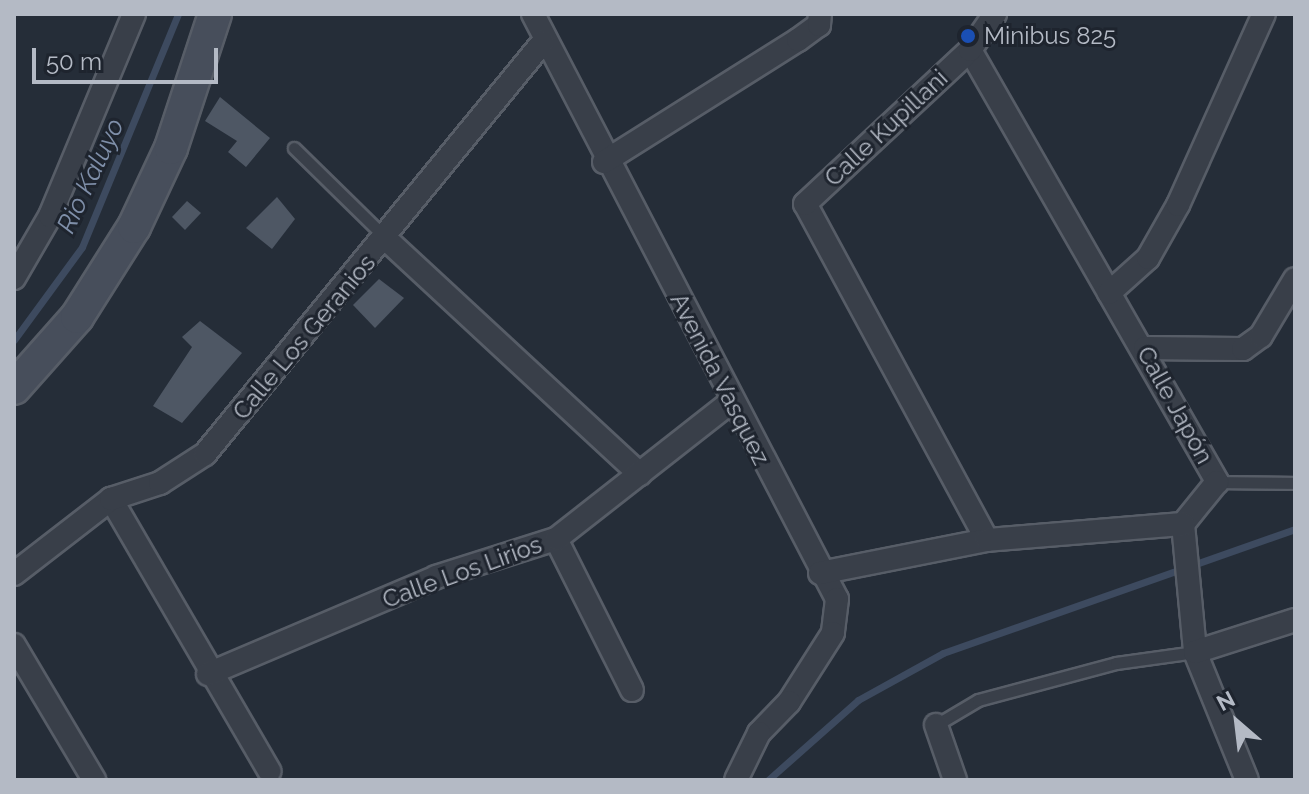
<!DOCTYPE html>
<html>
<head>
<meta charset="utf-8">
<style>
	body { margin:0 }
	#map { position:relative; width:1309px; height:794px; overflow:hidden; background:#252d38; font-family:Raleway,sans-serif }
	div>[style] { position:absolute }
	.stream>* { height:7px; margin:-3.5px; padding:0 3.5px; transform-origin:3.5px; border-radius:3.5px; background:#3d4a5f }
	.building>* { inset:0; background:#4e5764 }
	.roads { filter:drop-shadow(2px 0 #575d67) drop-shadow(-2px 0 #575d67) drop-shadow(0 2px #575d67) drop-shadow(0 -2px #575d67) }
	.lane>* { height:11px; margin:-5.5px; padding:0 5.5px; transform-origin:5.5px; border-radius:5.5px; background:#393f49 }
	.street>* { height:22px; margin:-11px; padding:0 11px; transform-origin:11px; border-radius:11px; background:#393f49 }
	.secondary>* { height:32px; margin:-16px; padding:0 16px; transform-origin:16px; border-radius:16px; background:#474e5b }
	.dots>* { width:22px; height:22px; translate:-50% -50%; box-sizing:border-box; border:4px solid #1e242e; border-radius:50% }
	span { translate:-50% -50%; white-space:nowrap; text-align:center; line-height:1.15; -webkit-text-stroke:6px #1e242e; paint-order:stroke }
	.poi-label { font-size:24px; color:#b4bac5 }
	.left { translate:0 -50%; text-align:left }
	.street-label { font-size:24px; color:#b4bac5 }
	.water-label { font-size:26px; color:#7f8fa9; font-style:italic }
	.frame { position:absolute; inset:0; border:16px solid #b4bac5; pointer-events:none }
	.north { position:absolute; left:1197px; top:682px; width:80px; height:80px; -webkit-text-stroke:6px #1e242e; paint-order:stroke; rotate:332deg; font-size:22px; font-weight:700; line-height:32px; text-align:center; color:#b4bac5 }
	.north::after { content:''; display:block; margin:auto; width:28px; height:36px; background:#b4bac5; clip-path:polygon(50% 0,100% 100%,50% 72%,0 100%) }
	.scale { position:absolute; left:32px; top:48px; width:186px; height:36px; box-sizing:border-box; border:4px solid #b4bac5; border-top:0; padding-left:10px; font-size:24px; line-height:28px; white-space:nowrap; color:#b4bac5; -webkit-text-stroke:6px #1e242e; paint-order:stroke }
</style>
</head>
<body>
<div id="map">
	<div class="stream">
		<i style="left:14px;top:340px;width:115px;rotate:-53.8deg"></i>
		<i style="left:82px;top:247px;width:252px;rotate:-67.6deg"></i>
		<i style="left:768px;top:780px;width:120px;rotate:-41.6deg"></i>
		<i style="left:858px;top:700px;width:97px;rotate:-28.9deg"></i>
		<i style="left:943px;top:653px;width:373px;rotate:-19.4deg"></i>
	</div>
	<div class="building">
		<i style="clip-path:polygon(220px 97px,270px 138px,246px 167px,228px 152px,237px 141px,205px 121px)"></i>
		<i style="clip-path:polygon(277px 197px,295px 219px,272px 249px,246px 228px)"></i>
		<i style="clip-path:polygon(187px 201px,201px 213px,185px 230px,172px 217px)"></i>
		<i style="clip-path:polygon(379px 279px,404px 298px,375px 328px,353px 305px)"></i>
		<i style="clip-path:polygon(200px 321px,242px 353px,182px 423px,153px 406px,192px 347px,182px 337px)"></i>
	</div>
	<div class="roads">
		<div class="lane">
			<i style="left:294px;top:148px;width:129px;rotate:44.4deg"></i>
			<i style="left:1217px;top:482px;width:78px;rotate:0.7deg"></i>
			<i style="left:936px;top:725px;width:49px;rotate:-30.8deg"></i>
			<i style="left:978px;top:700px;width:143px;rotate:-15deg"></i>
			<i style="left:1116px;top:663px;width:80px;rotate:-7.9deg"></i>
		</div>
		<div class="street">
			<i style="left:533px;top:14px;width:659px;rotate:62.54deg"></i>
			<i style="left:837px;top:599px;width:34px;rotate:97deg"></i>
			<i style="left:833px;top:633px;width:82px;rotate:122.5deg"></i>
			<i style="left:789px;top:702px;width:43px;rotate:134.1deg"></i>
			<i style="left:759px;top:733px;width:52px;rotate:116.1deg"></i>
			<i style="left:970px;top:50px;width:498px;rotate:60.2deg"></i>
			<i style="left:1217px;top:482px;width:54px;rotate:129deg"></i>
			<i style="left:1183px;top:524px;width:129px;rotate:84.6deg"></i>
			<i style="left:1195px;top:652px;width:138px;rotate:67.9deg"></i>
			<i style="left:604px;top:162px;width:229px;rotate:-32.2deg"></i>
			<i style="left:798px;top:40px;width:26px;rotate:-36deg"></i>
			<i style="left:819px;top:25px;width:11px;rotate:-85deg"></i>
			<i style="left:386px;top:239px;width:346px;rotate:42.8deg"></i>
			<i style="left:14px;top:278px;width:72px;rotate:-59.9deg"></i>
			<i style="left:50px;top:216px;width:219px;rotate:-67.4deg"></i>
			<i style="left:1109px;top:293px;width:52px;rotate:-41.9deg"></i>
			<i style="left:1148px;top:258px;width:61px;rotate:-60.5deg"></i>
			<i style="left:1178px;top:205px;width:209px;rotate:-65.8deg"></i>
			<i style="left:1145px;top:348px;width:98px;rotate:0.6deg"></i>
			<i style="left:1243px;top:349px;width:22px;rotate:-36deg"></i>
			<i style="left:1261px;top:336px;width:66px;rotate:-59.2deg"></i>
			<i style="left:111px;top:499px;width:315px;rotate:59.8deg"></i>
			<i style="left:556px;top:539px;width:169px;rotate:63.3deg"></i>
			<i style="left:987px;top:540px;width:382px;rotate:-118.4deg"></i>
			<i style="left:805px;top:204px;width:226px;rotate:-43deg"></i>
			<i style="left:970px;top:50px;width:44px;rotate:-55.2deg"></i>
			<i style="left:820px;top:573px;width:170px;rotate:-11.2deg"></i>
			<i style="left:987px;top:540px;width:197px;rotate:-4.7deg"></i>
			<i style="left:14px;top:574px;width:123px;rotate:-37.7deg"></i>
			<i style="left:111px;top:499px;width:52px;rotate:-18.1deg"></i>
			<i style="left:160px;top:483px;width:54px;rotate:-32.8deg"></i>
			<i style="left:205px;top:454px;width:533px;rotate:-50.63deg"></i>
			<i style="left:14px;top:645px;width:157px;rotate:59.3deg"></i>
			<i style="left:1195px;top:652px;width:105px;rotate:-17.7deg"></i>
			<i style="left:208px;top:674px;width:248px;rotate:-23deg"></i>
			<i style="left:436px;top:577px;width:126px;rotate:-17.6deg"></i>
			<i style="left:556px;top:539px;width:222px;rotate:-38.1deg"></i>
			<i style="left:936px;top:725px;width:58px;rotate:70.9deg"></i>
		</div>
		<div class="secondary">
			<i style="left:14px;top:388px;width:95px;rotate:-48.4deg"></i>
			<i style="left:77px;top:317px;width:107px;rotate:-57.7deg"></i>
			<i style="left:134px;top:227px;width:87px;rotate:-64.9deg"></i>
			<i style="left:171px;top:148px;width:141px;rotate:-71.8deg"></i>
		</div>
	</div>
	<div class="dots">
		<i style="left:968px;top:36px;background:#1a4fb4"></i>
	</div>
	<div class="poi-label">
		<span class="left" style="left:984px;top:36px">Minibus 825</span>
	</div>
	<div class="street-label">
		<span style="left:886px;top:128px;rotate:-43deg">Calle Kupillani</span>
		<span style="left:304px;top:337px;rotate:-50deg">Calle Los Geranios</span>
		<span style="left:720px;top:379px;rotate:63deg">Avenida Vasquez</span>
		<span style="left:1175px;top:405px;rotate:61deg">Calle Japón</span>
		<span style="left:462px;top:572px;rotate:-20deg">Calle Los Lirios</span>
	</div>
	<div class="water-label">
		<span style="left:91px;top:176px;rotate:-65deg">Rio Kaluyo</span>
	</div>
	<div class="frame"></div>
	<div class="north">N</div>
	<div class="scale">50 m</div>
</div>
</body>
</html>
